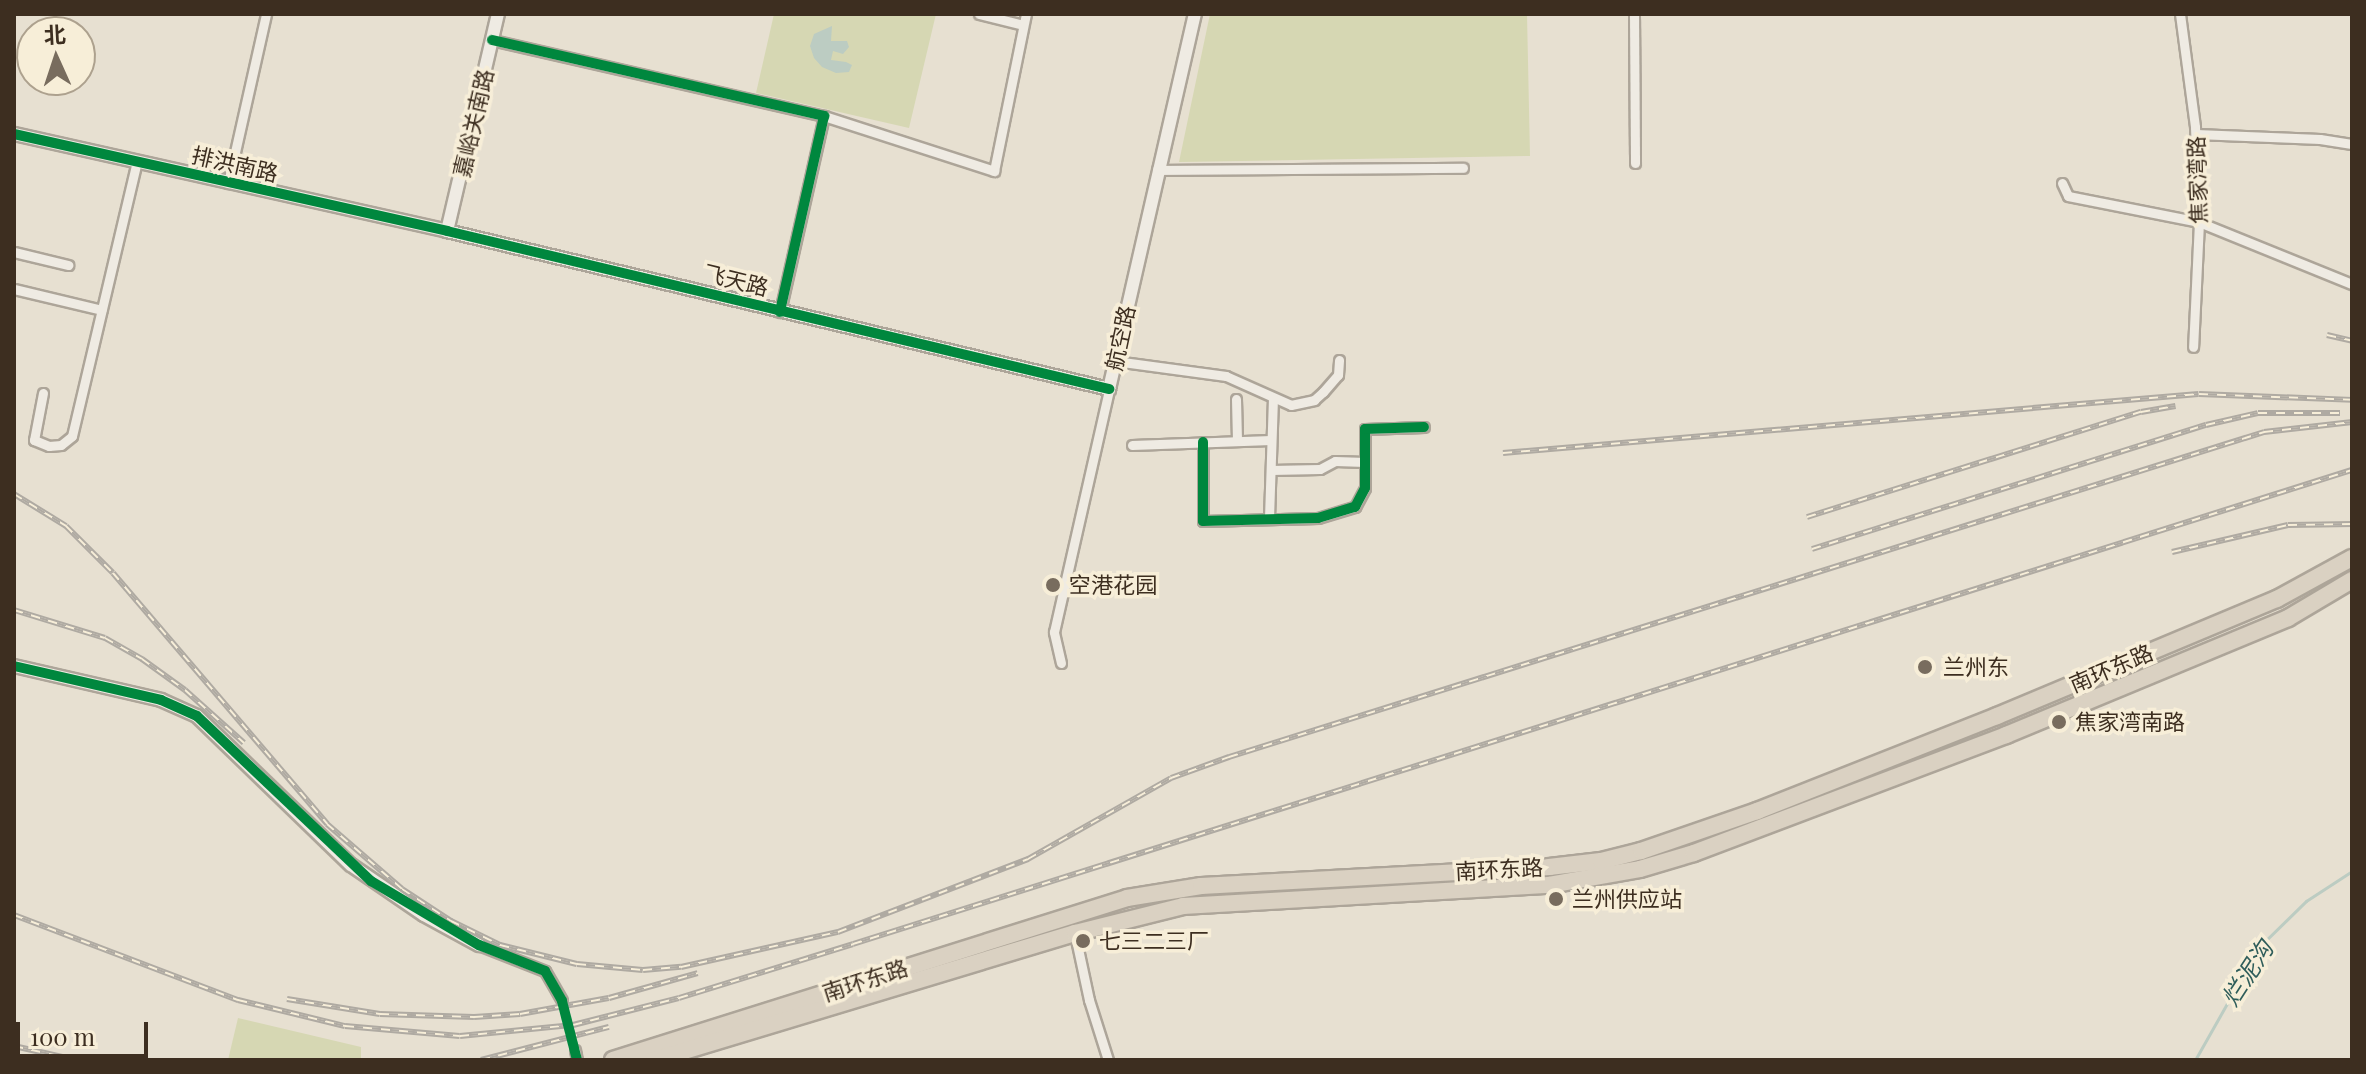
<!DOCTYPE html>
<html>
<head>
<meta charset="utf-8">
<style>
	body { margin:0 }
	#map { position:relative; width:2366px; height:1074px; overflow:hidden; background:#e7e0d1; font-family:"Playfair Display","Noto Sans SC",serif }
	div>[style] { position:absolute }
	.green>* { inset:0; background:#d6d7b3 }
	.water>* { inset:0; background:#bcccc2 }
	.stream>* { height:3px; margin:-1.5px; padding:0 1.5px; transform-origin:1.5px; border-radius:1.5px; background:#bcccc2 }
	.street-tunnel>* { height:9px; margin-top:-4.5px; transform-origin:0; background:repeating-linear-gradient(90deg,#c5bcae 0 9px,transparent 0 13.5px) }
	.roads { filter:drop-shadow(2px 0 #ada599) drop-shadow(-2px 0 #ada599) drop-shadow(0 2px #ada599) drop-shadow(0 -2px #ada599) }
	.street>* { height:9px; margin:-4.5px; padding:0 4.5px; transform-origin:4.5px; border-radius:4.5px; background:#efebe3 }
	.secondary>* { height:12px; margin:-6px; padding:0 6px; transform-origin:6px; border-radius:6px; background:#efebe3 }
	.highway>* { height:16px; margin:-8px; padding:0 8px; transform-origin:8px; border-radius:8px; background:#dad1c2 }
	.rail>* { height:6px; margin-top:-3px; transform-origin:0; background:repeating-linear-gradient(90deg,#f7eed8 0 9px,#afaaa2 0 18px); box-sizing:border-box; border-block:2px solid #afaaa2 }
	.cycleway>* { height:10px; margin:-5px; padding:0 5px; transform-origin:5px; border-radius:5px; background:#00873e }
	.dots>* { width:22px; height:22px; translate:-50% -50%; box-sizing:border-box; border:4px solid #f7eed8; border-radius:50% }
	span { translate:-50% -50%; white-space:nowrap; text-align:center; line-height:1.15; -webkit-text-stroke:7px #f7eed8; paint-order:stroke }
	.street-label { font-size:22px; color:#3d2e20 }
	.poi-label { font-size:22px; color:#3d2e20 }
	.left { translate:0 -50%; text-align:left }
	.water-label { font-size:24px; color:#2f5d5a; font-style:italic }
	.frame { position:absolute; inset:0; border:16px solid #3d2e20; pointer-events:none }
	.north { position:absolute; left:16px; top:16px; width:80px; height:80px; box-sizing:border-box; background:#f7eed8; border:2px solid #ada18e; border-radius:50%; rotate:357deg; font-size:22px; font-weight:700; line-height:32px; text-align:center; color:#3d2e20 }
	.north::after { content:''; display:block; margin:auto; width:28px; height:36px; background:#786c5e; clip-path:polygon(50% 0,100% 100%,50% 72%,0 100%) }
	.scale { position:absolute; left:16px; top:1022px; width:132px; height:36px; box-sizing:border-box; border:4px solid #3d2e20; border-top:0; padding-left:10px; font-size:24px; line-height:28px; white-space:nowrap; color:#3d2e20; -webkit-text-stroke:6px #f7eed8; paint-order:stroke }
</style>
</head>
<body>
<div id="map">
	<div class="green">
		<i style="clip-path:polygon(774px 14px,936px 14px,909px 128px,756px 93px)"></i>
		<i style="clip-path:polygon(1210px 14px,1527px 14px,1530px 156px,1179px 162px)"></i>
		<i style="clip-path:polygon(238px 1018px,361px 1047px,361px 1060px,228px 1060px)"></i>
	</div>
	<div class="water">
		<i style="clip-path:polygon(832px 26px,831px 41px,847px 41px,849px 47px,843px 54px,833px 51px,831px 60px,846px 62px,852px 65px,849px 72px,836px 73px,822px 67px,814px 58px,810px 46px,814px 34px)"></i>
	</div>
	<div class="stream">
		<i style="left:2195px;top:1060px;width:130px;rotate:-60.5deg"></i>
		<i style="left:2259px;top:947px;width:66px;rotate:-44.4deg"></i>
		<i style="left:2306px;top:901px;width:55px;rotate:-33.1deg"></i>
	</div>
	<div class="street-tunnel">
		<i style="left:562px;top:1001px;width:51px;rotate:75.1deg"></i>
	</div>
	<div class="roads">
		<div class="street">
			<i style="left:979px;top:14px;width:45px;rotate:14deg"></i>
			<i style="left:1634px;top:14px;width:149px;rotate:89.6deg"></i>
			<i style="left:2180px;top:14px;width:114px;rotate:82.4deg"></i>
			<i style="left:2195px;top:127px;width:95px;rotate:87.6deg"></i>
			<i style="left:2199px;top:222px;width:125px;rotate:92.7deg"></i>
			<i style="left:492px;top:40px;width:341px;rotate:12.9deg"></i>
			<i style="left:824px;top:116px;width:201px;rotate:102.7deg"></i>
			<i style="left:824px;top:116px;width:179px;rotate:17.9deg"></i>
			<i style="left:994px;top:171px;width:160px;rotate:-78.5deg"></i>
			<i style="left:2196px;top:134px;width:124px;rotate:2.3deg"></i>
			<i style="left:2320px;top:139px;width:32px;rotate:9deg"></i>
			<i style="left:1157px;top:170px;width:306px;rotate:-0.4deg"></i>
			<i style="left:228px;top:183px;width:173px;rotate:-77.3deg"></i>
			<i style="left:2062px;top:183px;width:14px;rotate:65deg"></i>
			<i style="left:2068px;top:196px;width:134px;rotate:11.2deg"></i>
			<i style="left:2199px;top:222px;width:165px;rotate:22.1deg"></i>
			<i style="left:14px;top:252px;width:56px;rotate:13.5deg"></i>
			<i style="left:14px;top:289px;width:90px;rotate:13.4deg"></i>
			<i style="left:1115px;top:361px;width:112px;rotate:7.7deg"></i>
			<i style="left:1226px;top:376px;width:71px;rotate:24deg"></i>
			<i style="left:1291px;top:405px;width:24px;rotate:-12deg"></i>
			<i style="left:1314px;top:400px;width:12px;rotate:-42deg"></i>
			<i style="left:1323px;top:392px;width:23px;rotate:-49deg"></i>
			<i style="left:1338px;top:375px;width:15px;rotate:-86deg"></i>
			<i style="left:43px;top:393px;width:48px;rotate:100.8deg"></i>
			<i style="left:34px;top:440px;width:16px;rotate:22deg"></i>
			<i style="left:49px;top:446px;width:12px;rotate:-5deg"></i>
			<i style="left:61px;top:445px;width:14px;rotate:-39deg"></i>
			<i style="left:72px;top:436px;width:282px;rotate:-76.7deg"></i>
			<i style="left:1236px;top:399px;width:42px;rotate:88.6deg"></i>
			<i style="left:1203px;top:442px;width:79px;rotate:90deg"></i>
			<i style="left:1203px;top:521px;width:115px;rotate:-1.5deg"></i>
			<i style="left:1318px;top:518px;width:39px;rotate:-17deg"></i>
			<i style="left:1355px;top:507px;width:21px;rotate:-62deg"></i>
			<i style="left:1365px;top:488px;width:59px;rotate:-90deg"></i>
			<i style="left:1365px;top:429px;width:59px;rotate:-1.9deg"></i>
			<i style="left:1132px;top:445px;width:139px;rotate:-2.1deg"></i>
			<i style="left:1271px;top:470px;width:49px;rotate:-1.2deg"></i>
			<i style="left:1320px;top:469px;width:17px;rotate:-28deg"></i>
			<i style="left:1335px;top:461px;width:30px;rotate:2deg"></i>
			<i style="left:1269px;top:518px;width:120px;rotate:-88.1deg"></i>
			<i style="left:1061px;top:663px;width:32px;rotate:-103deg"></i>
			<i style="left:1054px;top:632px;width:249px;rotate:-77.2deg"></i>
			<i style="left:1074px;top:930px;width:72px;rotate:77.9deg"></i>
			<i style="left:1089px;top:1000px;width:63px;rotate:72.4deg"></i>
			<i style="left:479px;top:945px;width:71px;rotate:21.5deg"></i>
			<i style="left:545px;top:971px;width:34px;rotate:60deg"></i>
			<i style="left:575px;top:1050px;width:10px;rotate:79deg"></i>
		</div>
		<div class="secondary">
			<i style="left:14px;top:134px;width:444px;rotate:12.6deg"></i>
			<i style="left:447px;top:231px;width:681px;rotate:13.42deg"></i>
			<i style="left:1109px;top:389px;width:385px;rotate:-77.1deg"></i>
			<i style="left:447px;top:231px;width:223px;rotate:-76.8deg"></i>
			<i style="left:14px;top:666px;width:151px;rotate:13deg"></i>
			<i style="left:161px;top:700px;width:39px;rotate:24deg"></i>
			<i style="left:197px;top:716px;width:214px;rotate:44.1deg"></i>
			<i style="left:351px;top:865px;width:88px;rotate:34.4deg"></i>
			<i style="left:424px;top:915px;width:63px;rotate:28.6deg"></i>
		</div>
		<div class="highway">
			<i style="left:613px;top:1060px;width:539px;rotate:-17.49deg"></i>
			<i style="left:1127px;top:898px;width:75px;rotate:-9.2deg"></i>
			<i style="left:1201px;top:886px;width:349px;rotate:-3.1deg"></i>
			<i style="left:1549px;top:867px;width:52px;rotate:-6.6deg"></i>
			<i style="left:1601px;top:861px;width:41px;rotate:-14deg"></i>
			<i style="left:1641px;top:851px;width:123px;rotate:-19deg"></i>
			<i style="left:1757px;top:811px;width:258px;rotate:-21.6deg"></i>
			<i style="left:1997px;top:716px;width:303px;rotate:-22.7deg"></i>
			<i style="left:2277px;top:599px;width:85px;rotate:-28.7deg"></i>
			<i style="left:654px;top:1060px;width:440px;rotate:-16.8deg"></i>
			<i style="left:1075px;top:933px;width:111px;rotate:-14deg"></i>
			<i style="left:1183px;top:906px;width:367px;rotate:-3.3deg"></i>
			<i style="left:1549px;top:885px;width:92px;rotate:-10deg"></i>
			<i style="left:1640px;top:869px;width:56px;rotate:-16.5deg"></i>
			<i style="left:1694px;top:853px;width:334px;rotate:-20.7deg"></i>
			<i style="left:2006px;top:735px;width:305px;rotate:-22.5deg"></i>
			<i style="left:2288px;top:618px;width:74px;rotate:-30.7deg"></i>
		</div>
	</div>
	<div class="rail">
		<i style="left:2327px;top:335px;width:26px;rotate:13deg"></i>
		<i style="left:1503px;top:453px;width:698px;rotate:-4.85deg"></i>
		<i style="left:2199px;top:394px;width:153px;rotate:2.2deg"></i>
		<i style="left:14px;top:494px;width:61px;rotate:31.6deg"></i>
		<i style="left:66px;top:526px;width:66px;rotate:45deg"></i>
		<i style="left:113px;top:573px;width:330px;rotate:49.5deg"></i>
		<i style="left:327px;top:824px;width:99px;rotate:40.9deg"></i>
		<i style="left:402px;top:889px;width:59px;rotate:33.1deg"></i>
		<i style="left:451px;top:921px;width:55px;rotate:26.1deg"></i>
		<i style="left:500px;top:945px;width:79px;rotate:13.9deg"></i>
		<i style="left:577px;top:964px;width:66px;rotate:5.2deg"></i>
		<i style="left:643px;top:970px;width:38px;rotate:-5deg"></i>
		<i style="left:681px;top:967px;width:161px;rotate:-12.6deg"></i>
		<i style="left:838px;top:932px;width:204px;rotate:-21deg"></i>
		<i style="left:1028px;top:859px;width:164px;rotate:-29.5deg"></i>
		<i style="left:1171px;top:778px;width:62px;rotate:-19.9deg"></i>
		<i style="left:1229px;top:757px;width:1085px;rotate:-17.43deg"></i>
		<i style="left:2264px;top:432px;width:89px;rotate:-6.5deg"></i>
		<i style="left:1807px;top:517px;width:350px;rotate:-17.5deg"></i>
		<i style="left:2141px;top:412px;width:35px;rotate:-10deg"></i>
		<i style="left:1812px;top:549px;width:413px;rotate:-17.5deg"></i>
		<i style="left:2206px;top:425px;width:53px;rotate:-13deg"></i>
		<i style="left:2258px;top:413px;width:82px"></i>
		<i style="left:2172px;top:552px;width:119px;rotate:-13.1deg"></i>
		<i style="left:2288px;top:525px;width:64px;rotate:-0.9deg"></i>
		<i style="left:14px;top:610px;width:95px;rotate:17.1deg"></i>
		<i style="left:105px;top:638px;width:43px;rotate:29.6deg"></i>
		<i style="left:142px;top:659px;width:53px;rotate:35.8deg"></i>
		<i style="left:185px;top:690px;width:79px;rotate:41.9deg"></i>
		<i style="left:14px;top:915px;width:240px;rotate:20.8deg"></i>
		<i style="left:238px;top:1000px;width:110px;rotate:13.7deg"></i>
		<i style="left:345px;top:1026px;width:115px;rotate:5deg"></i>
		<i style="left:460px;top:1036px;width:114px;rotate:-5.6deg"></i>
		<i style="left:573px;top:1025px;width:109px;rotate:-14.3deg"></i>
		<i style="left:679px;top:998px;width:182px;rotate:-17.2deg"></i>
		<i style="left:853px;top:944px;width:1572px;rotate:-17.55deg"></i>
		<i style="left:287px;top:999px;width:94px;rotate:9.2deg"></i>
		<i style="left:380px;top:1014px;width:94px;rotate:1.8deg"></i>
		<i style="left:474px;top:1017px;width:46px;rotate:-3.7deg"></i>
		<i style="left:520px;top:1014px;width:90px;rotate:-10.2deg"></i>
		<i style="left:609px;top:998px;width:92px;rotate:-15.7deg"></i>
		<i style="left:14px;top:1046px;width:64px;rotate:12.7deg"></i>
		<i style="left:481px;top:1060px;width:132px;rotate:-14.5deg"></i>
	</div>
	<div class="cycleway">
		<i style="left:492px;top:40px;width:341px;rotate:12.9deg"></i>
		<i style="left:824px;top:116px;width:201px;rotate:102.7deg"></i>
		<i style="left:14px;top:134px;width:444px;rotate:12.6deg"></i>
		<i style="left:447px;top:231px;width:681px;rotate:13.42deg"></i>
		<i style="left:1203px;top:442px;width:79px;rotate:90deg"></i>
		<i style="left:1203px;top:521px;width:115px;rotate:-1.5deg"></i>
		<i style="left:1318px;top:518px;width:39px;rotate:-17deg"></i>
		<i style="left:1355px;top:507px;width:21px;rotate:-62deg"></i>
		<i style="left:1365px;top:488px;width:59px;rotate:-90deg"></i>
		<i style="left:1365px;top:429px;width:59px;rotate:-1.9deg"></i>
		<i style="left:14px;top:666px;width:151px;rotate:13deg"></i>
		<i style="left:161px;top:700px;width:39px;rotate:24deg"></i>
		<i style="left:197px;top:716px;width:240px;rotate:43.5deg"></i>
		<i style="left:371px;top:881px;width:126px;rotate:30.7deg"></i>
		<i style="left:479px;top:945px;width:71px;rotate:21.5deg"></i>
		<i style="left:545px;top:971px;width:34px;rotate:60deg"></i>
		<i style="left:562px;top:1001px;width:61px;rotate:75.7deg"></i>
	</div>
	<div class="dots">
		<i style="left:1053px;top:585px;background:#786c5e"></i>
		<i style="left:1925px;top:667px;background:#786c5e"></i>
		<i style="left:2059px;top:722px;background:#786c5e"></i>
		<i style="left:1556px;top:899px;background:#786c5e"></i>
		<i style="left:1083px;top:941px;background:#786c5e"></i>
	</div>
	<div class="street-label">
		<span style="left:473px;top:123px;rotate:-77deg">嘉峪关南路</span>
		<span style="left:235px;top:164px;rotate:13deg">排洪南路</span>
		<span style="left:2197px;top:180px;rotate:-92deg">焦家湾路</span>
		<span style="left:736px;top:280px;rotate:14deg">飞天路</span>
		<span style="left:1120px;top:338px;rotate:-78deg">航空路</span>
		<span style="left:2111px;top:668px;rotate:-23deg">南环东路</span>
		<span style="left:1499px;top:869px;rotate:-3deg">南环东路</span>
		<span style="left:865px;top:980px;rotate:-18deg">南环东路</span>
	</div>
	<div class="poi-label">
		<span class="left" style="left:1069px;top:585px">空港花园</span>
		<span class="left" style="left:1943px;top:667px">兰州东</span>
		<span class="left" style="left:2075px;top:722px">焦家湾南路</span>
		<span class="left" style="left:1572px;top:899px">兰州供应站</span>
		<span class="left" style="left:1099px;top:941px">七三二三厂</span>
	</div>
	<div class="water-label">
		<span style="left:2247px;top:973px;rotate:-57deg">烂泥沟</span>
	</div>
	<div class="frame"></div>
	<div class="north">北</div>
	<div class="scale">100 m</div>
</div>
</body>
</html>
